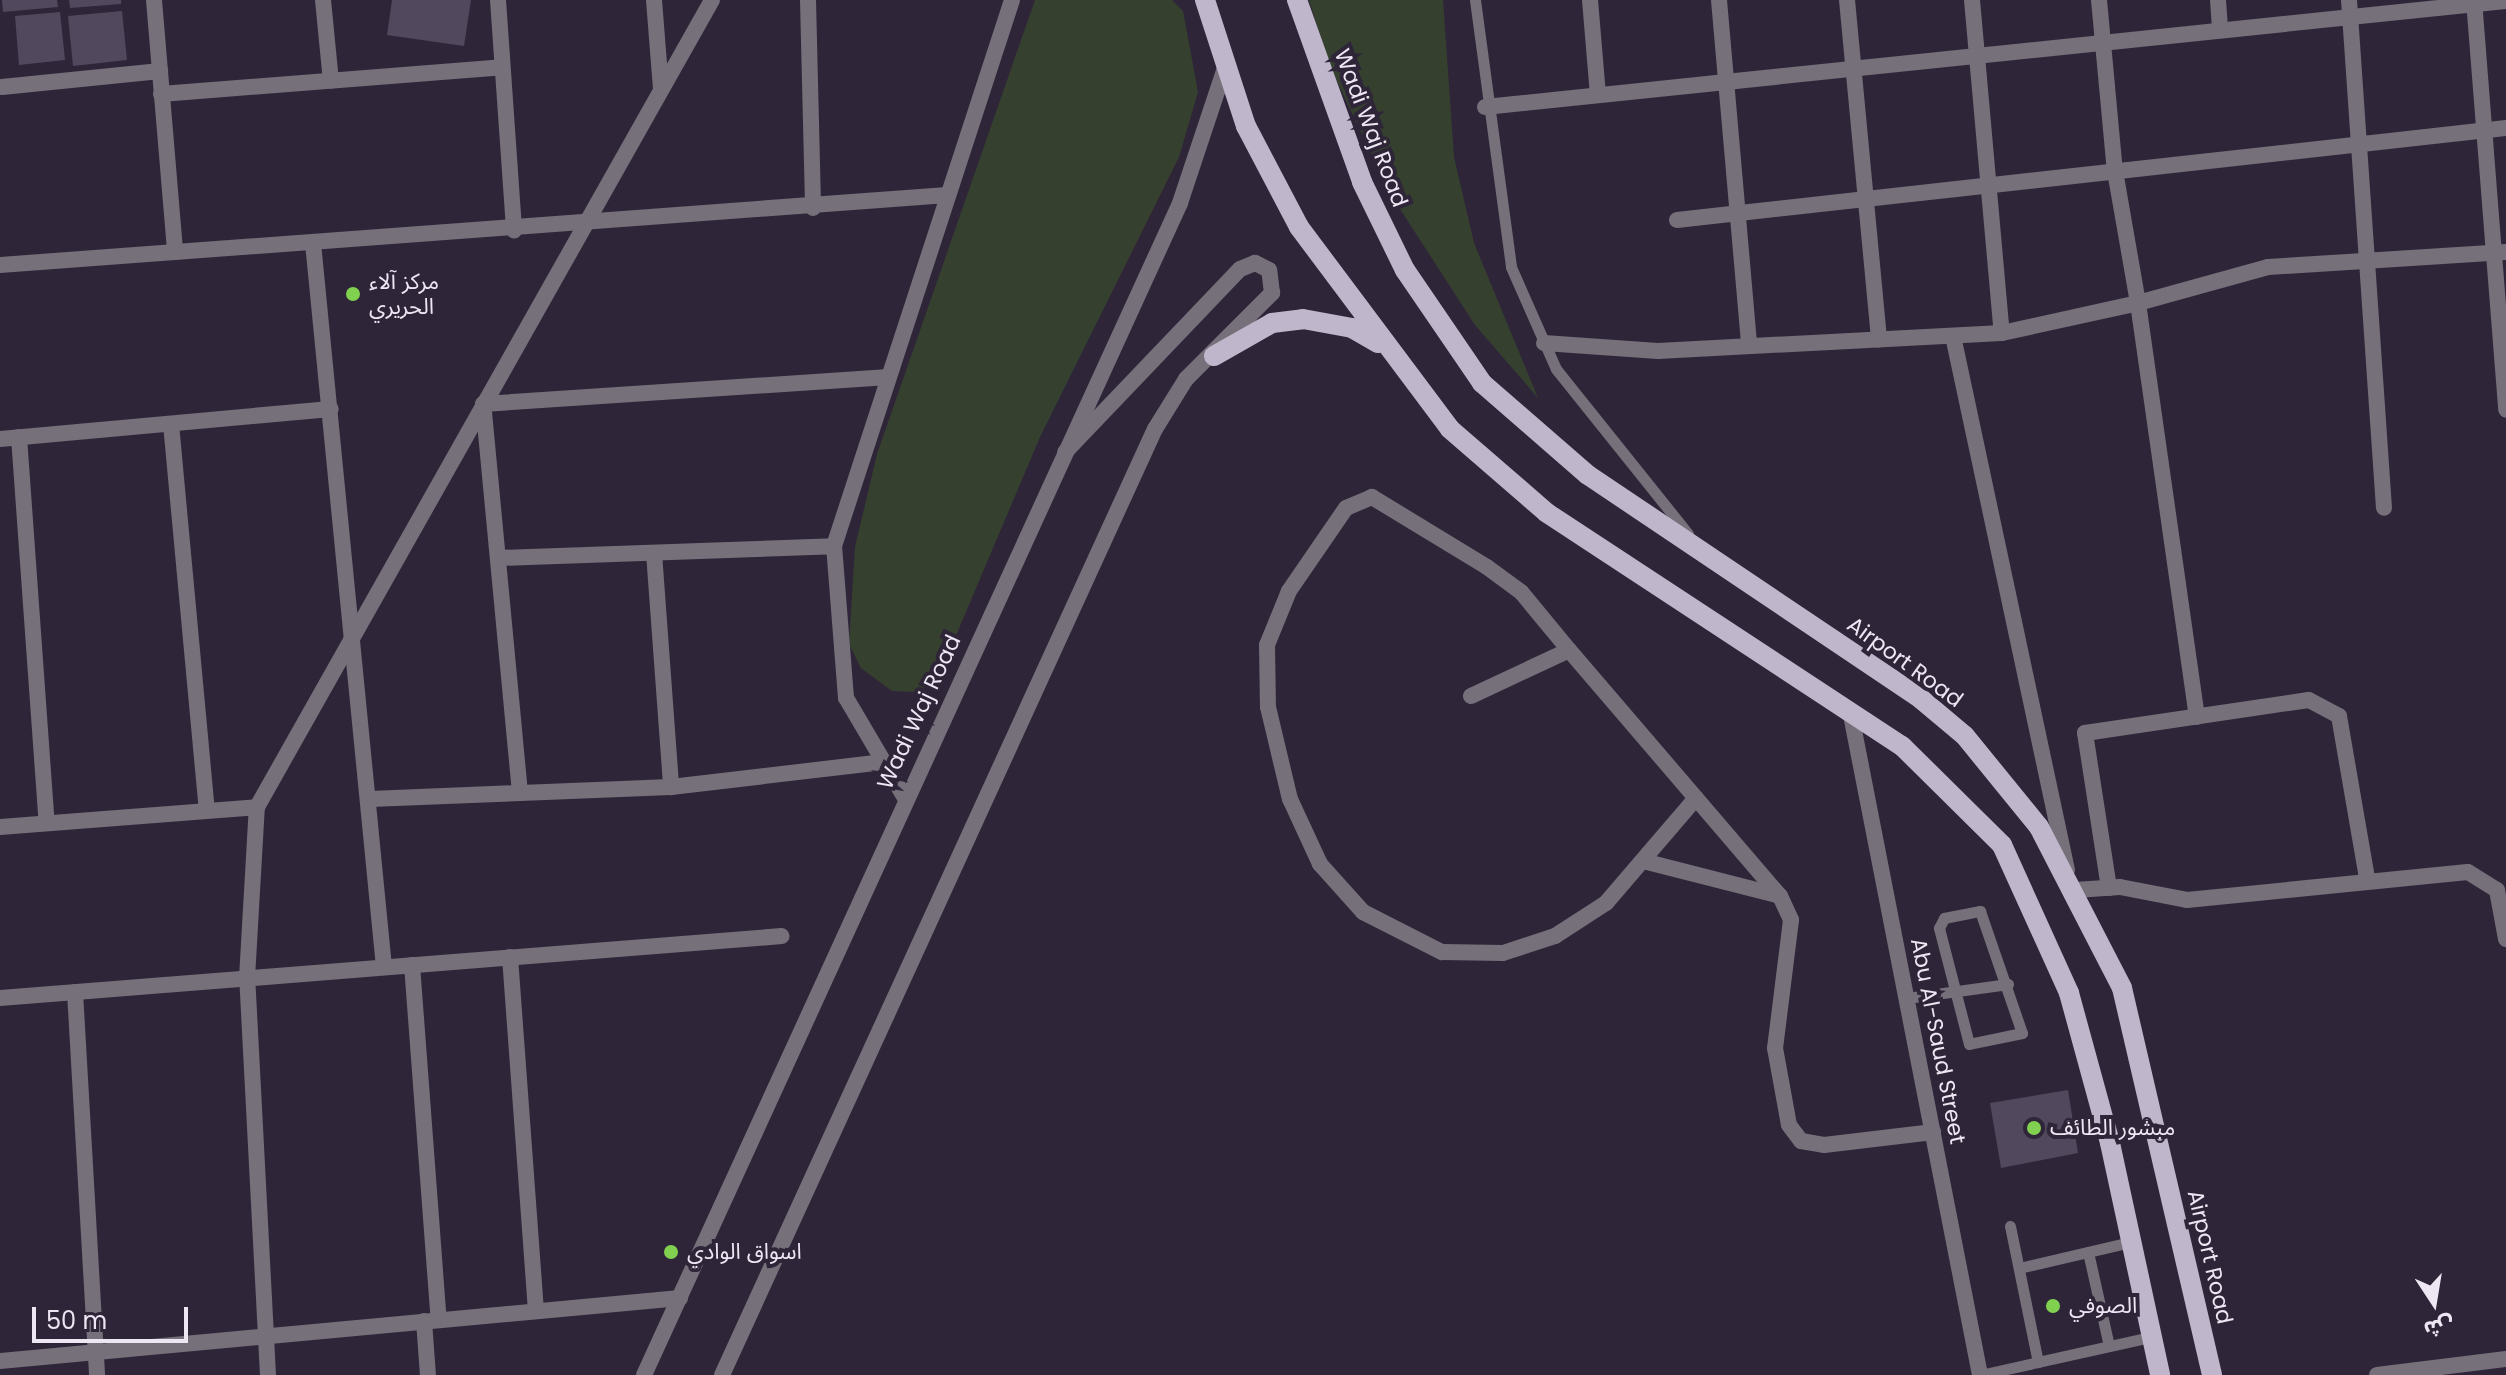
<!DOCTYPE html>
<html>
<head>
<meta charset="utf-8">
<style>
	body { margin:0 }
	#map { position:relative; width:2506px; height:1375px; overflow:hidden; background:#2f2539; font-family:Poppins,"Noto Sans Arabic",sans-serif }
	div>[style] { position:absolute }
	.green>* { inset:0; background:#35412e }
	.building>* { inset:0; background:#52485d }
	.service>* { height:11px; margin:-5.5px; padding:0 5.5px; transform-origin:5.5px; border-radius:5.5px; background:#75707a }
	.minor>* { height:16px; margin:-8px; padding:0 8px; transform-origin:8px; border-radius:8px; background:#75707a }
	.tertiary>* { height:16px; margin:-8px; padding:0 8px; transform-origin:8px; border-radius:8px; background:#75707a }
	.primary>* { height:20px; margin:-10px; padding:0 10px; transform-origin:10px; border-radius:10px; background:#c0b6cb }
	.dots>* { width:22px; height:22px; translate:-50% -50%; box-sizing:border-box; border:4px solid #2f2539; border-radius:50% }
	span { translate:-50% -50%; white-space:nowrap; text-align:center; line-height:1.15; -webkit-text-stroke:8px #2f2539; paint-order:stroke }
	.street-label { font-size:22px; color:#ede7f4 }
	.poi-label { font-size:22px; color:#ede7f4 }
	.left { translate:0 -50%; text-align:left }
	.north { position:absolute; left:2394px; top:1263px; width:80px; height:80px; -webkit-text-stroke:6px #2f2539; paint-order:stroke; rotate:168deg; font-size:22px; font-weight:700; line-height:32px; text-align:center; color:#ede7f4 }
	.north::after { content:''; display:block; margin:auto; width:28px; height:36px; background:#ede7f4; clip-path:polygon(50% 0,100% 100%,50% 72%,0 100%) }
	.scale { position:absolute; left:32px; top:1307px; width:156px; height:36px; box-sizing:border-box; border:4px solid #ede7f4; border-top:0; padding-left:10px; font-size:24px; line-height:28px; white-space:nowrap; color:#ede7f4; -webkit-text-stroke:6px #2f2539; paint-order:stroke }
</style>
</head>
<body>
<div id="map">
	<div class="green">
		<i style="clip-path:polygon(1035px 0,1172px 0,1183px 11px,1198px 92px,1179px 157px,1040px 437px,938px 678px,917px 692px,892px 691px,861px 668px,849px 644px,855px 547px,877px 454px)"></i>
		<i style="clip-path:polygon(1309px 0,1443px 0,1454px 157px,1474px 243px,1538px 398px,1475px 325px,1389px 192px,1328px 62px)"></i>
	</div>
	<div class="building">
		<i style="clip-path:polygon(2px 0,57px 0,58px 7px,3px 12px)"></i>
		<i style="clip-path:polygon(69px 0,121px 0,121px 4px,70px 8px)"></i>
		<i style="clip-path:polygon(392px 0,471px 0,464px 46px,387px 35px)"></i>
		<i style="clip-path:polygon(122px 11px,127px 60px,73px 66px,68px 16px)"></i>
		<i style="clip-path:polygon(60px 12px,65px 60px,19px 65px,15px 16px)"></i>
		<i style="clip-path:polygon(2068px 1090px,2078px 1153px,2001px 1168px,1990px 1103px)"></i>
	</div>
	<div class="service">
		<i style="left:1475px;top:0;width:269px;rotate:82.3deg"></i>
		<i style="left:1511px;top:267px;width:111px;rotate:66.2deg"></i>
		<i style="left:1556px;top:369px;width:211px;rotate:51.3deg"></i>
		<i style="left:1980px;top:911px;width:129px;rotate:71deg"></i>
		<i style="left:2022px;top:1033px;width:54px;rotate:168.3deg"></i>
		<i style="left:1969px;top:1044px;width:120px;rotate:-104.5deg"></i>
		<i style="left:1939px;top:928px;width:11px;rotate:-63deg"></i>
		<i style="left:1944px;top:918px;width:37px;rotate:-11deg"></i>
		<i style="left:1907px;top:998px;width:102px;rotate:-7.9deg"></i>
		<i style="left:2010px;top:1226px;width:139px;rotate:78.4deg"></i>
		<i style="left:2088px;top:1252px;width:96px;rotate:77.4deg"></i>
		<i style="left:2019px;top:1268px;width:115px;rotate:-13.1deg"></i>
		<i style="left:1980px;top:1375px;width:174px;rotate:-12.6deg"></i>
	</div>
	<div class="minor">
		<i style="left:154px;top:0;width:253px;rotate:85.2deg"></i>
		<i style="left:323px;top:0;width:81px;rotate:84.4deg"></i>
		<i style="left:498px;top:0;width:231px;rotate:86deg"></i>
		<i style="left:654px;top:0;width:89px;rotate:85.5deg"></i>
		<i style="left:808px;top:0;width:208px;rotate:88.6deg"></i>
		<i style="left:1590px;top:0;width:95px;rotate:85.2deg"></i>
		<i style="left:1719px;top:0;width:347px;rotate:85deg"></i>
		<i style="left:1847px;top:0;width:341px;rotate:84.6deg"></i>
		<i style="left:1972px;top:0;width:334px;rotate:84.9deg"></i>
		<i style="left:2099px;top:0;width:172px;rotate:84.7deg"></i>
		<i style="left:2115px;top:171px;width:134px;rotate:80.1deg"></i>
		<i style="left:2138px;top:303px;width:135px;rotate:-15.5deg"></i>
		<i style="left:2268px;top:267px;width:238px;rotate:-3.6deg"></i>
		<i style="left:2218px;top:0;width:29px;rotate:86deg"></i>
		<i style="left:2349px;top:0;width:509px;rotate:86.06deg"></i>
		<i style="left:2474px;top:0;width:411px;rotate:85.5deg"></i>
		<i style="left:2px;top:87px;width:159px;rotate:-5.8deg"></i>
		<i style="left:161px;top:94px;width:342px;rotate:-4.5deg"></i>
		<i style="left:1485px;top:107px;width:1026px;rotate:-5.93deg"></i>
		<i style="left:1677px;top:220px;width:834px;rotate:-6.33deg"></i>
		<i style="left:313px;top:243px;width:727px;rotate:84.4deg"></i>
		<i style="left:0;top:265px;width:950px;rotate:-4.23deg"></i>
		<i style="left:1953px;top:336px;width:546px;rotate:77.95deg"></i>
		<i style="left:1544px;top:343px;width:114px;rotate:4deg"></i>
		<i style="left:1658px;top:351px;width:344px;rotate:-3deg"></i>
		<i style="left:2002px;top:333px;width:139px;rotate:-12.4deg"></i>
		<i style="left:2138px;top:303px;width:418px;rotate:81.9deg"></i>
		<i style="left:171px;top:424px;width:388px;rotate:84.7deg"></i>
		<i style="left:19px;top:437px;width:387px;rotate:85.9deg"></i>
		<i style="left:0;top:439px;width:332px;rotate:-5.2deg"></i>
		<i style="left:654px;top:553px;width:235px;rotate:85.8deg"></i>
		<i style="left:498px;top:558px;width:336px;rotate:-2deg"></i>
		<i style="left:1569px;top:650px;width:75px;rotate:-129.6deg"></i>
		<i style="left:1521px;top:592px;width:42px;rotate:-143.7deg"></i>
		<i style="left:1487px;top:567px;width:135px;rotate:-148.7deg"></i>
		<i style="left:1372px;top:497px;width:28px;rotate:157deg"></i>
		<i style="left:1346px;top:508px;width:101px;rotate:124.5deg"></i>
		<i style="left:1289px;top:591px;width:58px;rotate:112.2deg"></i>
		<i style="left:1267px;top:645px;width:62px;rotate:89.1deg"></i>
		<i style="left:1268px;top:707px;width:95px;rotate:76.6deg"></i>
		<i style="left:1290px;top:799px;width:72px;rotate:65.2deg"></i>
		<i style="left:1320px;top:864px;width:64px;rotate:48.1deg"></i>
		<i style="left:1363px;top:912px;width:89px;rotate:26.9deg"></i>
		<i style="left:1442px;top:952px;width:61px;rotate:0.9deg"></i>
		<i style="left:1503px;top:953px;width:55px;rotate:-18.1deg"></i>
		<i style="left:1555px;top:936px;width:61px;rotate:-32.9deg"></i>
		<i style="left:1606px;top:903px;width:138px;rotate:-49.4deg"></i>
		<i style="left:1471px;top:696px;width:108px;rotate:-25.1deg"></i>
		<i style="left:1569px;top:650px;width:324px;rotate:49.4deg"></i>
		<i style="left:1780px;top:896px;width:26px;rotate:65deg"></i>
		<i style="left:1791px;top:920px;width:129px;rotate:97.1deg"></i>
		<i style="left:1775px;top:1048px;width:78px;rotate:79.7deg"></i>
		<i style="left:1789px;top:1125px;width:20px;rotate:53deg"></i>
		<i style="left:1801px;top:1141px;width:23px;rotate:10deg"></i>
		<i style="left:1824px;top:1145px;width:110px;rotate:-6.8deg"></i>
		<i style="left:1851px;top:715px;width:672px;rotate:78.94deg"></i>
		<i style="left:520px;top:793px;width:391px;rotate:-95.4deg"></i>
		<i style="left:483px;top:404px;width:403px;rotate:-3.8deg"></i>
		<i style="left:905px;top:798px;width:116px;rotate:-120.5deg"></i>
		<i style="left:846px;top:698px;width:152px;rotate:-94.5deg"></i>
		<i style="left:834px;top:546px;width:574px;rotate:-71.94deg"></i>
		<i style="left:370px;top:799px;width:301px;rotate:-2.3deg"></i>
		<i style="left:671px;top:787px;width:214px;rotate:-6.7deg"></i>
		<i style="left:0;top:827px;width:258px;rotate:-4.4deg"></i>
		<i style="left:1647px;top:862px;width:137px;rotate:14.3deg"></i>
		<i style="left:2109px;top:888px;width:157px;rotate:-98.8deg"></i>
		<i style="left:2085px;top:733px;width:226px;rotate:-8.4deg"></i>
		<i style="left:2309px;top:700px;width:34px;rotate:28deg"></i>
		<i style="left:2339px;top:716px;width:164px;rotate:80.2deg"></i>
		<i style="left:2075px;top:890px;width:45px;rotate:-3.8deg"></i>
		<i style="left:2120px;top:887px;width:68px;rotate:11deg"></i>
		<i style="left:2187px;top:900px;width:282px;rotate:-5.7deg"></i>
		<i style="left:2468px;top:872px;width:34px;rotate:32deg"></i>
		<i style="left:2497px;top:890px;width:50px;rotate:79.6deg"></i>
		<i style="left:510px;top:957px;width:355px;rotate:85.8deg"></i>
		<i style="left:412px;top:965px;width:356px;rotate:85.7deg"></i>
		<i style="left:75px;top:992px;width:384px;rotate:86.7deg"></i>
		<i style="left:0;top:998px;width:784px;rotate:-4.53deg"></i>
		<i style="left:424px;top:1321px;width:54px;rotate:85.8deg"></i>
		<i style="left:0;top:1361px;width:683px;rotate:-5.29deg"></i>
		<i style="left:268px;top:1375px;width:398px;rotate:-93deg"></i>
		<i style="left:247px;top:978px;width:171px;rotate:-86.7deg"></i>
		<i style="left:257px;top:807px;width:926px;rotate:-60.58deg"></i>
		<i style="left:2377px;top:1375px;width:130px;rotate:-7.1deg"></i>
	</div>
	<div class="tertiary">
		<i style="left:644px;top:1375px;width:1289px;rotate:-65.42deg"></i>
		<i style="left:1180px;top:203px;width:145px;rotate:-71.6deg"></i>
		<i style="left:722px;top:1375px;width:1040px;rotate:-65.41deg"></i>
		<i style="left:1155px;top:429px;width:59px;rotate:-58.2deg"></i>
		<i style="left:1186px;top:379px;width:122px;rotate:-45deg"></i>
		<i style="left:1272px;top:293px;width:23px;rotate:-97deg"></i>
		<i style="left:1269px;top:270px;width:16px;rotate:-153deg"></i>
		<i style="left:1255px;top:263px;width:16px;rotate:158deg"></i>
		<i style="left:1240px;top:269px;width:253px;rotate:133.7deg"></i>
	</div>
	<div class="primary">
		<i style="left:1205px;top:0;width:133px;rotate:72deg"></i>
		<i style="left:1246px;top:126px;width:114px;rotate:62.3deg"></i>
		<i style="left:1299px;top:227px;width:252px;rotate:53.2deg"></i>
		<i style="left:1450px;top:429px;width:128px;rotate:40.9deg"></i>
		<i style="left:1547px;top:513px;width:425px;rotate:33.3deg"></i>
		<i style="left:1902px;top:746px;width:141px;rotate:44.7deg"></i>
		<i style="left:2002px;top:845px;width:162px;rotate:65.6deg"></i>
		<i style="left:2069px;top:993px;width:156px;rotate:74.7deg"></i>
		<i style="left:2110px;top:1143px;width:237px;rotate:77.8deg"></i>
		<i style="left:1297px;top:0;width:193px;rotate:70.3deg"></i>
		<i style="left:1362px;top:182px;width:98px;rotate:64deg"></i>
		<i style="left:1405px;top:270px;width:137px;rotate:55.7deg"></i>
		<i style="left:1482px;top:383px;width:140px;rotate:41deg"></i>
		<i style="left:1588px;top:475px;width:401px;rotate:33.9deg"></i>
		<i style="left:1921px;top:699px;width:57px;rotate:40.1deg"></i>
		<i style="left:1965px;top:736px;width:117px;rotate:50.9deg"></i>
		<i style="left:2039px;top:827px;width:181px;rotate:62.7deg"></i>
		<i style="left:2122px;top:988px;width:397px;rotate:76.9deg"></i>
		<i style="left:1214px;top:356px;width:67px;rotate:-29.6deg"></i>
		<i style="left:1272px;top:323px;width:31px;rotate:-7deg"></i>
		<i style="left:1303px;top:319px;width:50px;rotate:10.4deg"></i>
		<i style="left:1352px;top:328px;width:30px;rotate:30deg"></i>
	</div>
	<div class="dots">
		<i style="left:353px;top:294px;background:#81d050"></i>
		<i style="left:2034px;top:1128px;background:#81d050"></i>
		<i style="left:671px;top:1252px;background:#81d050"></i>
		<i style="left:2053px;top:1306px;background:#81d050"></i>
	</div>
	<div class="street-label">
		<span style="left:1371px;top:128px;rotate:69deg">Wadi Waj Road</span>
		<span style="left:1905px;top:662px;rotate:36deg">Airport Road</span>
		<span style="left:919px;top:712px;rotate:-65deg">Wadi Waj Road</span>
		<span style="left:1938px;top:1041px;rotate:79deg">Abu Al-Saud Street</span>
		<span style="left:2210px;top:1257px;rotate:77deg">Airport Road</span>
	</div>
	<div class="poi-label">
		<span class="left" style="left:369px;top:294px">مركز آلاء<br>الحريري</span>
		<span class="left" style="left:2050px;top:1128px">مبشور الطائف</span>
		<span class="left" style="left:687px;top:1252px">اسواق الوادي</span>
		<span class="left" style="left:2069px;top:1306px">الصوفي</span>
	</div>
	<div class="north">ش</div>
	<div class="scale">50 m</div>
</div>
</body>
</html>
